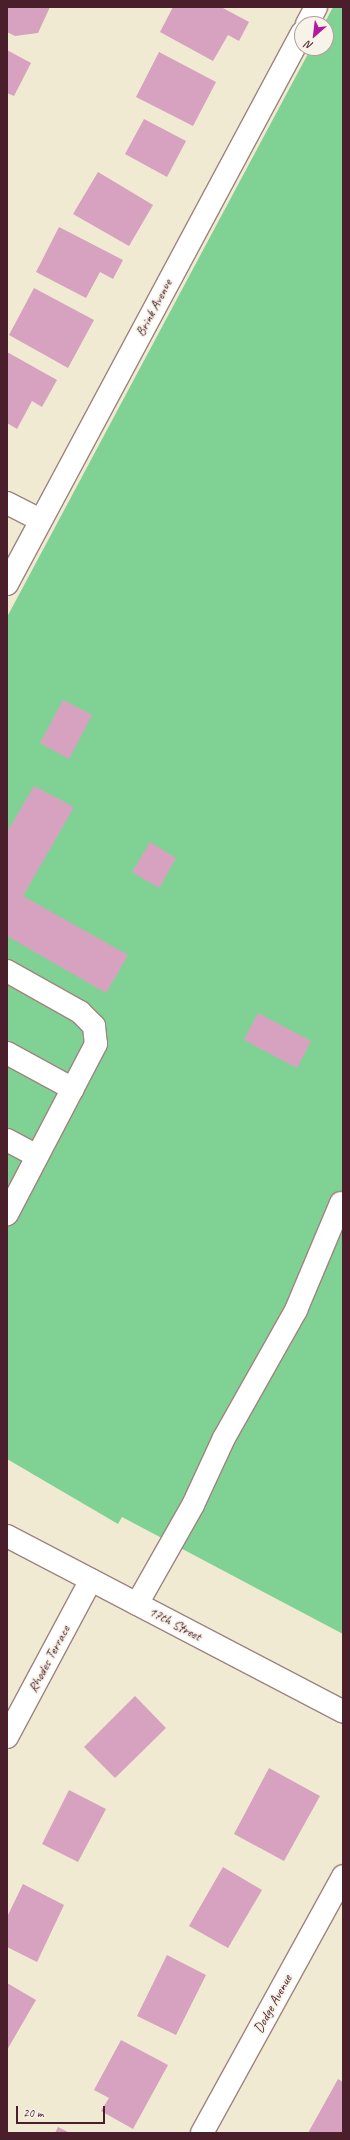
<!DOCTYPE html>
<html>
<head>
<meta charset="utf-8">
<style>
	body { margin:0 }
	#map { position:relative; width:350px; height:2140px; overflow:hidden; background:#f1ead3; font-family:Caveat,sans-serif }
	div>[style] { position:absolute }
	.green>* { inset:0; background:#80d294 }
	.building>* { inset:0; background:#d7a1c0 }
	.roads { filter:drop-shadow(1px 0 #9e847f) drop-shadow(-1px 0 #9e847f) drop-shadow(0 1px #9e847f) drop-shadow(0 -1px #9e847f) }
	.minor>* { height:22px; margin:-11px; padding:0 11px; transform-origin:11px; border-radius:11px; background:#fff }
	.major>* { height:22px; margin:-11px; padding:0 11px; transform-origin:11px; border-radius:11px; background:#fff }
	span { translate:-50% -50%; white-space:nowrap; text-align:center; line-height:1.15; -webkit-text-stroke:3.5px #f7f3e8; paint-order:stroke }
	.street-label { font-size:14px; color:#4a1f2b }
	.frame { position:absolute; inset:0; border:8px solid #4a1f2b; pointer-events:none }
	.north { position:absolute; left:294px; top:16px; width:40px; height:40px; box-sizing:border-box; background:#f7f3e8; border:1px solid #b29e9c; border-radius:50%; rotate:208deg; font-size:11px; font-weight:700; line-height:16px; text-align:center; color:#4a1f2b }
	.north::after { content:''; display:block; margin:auto; width:14px; height:18px; background:#b5179e; clip-path:polygon(50% 0,100% 100%,50% 72%,0 100%) }
	.scale { position:absolute; left:16px; top:2106px; width:89px; height:18px; box-sizing:border-box; border:2px solid #4a1f2b; border-top:0; padding-left:5px; font-size:12px; line-height:14px; white-space:nowrap; color:#4a1f2b; -webkit-text-stroke:3px #f7f3e8; paint-order:stroke }
</style>
</head>
<body>
<div id="map">
	<div class="green">
		<i style="clip-path:polygon(333px 7px,343px 7px,343px 1634px,122px 1517px,118px 1524px,7px 1459px,7px 617px,311px 48px,326px 48px,324px 24px)"></i>
	</div>
	<div class="building">
		<i style="clip-path:polygon(7px 7px,50px 7px,38px 33px,15px 36px,7px 32px)"></i>
		<i style="clip-path:polygon(173px 7px,221px 7px,249px 22px,239px 41px,228px 35px,213px 61px,160px 32px)"></i>
		<i style="clip-path:polygon(7px 50px,31px 63px,14px 96px,7px 93px)"></i>
		<i style="clip-path:polygon(159px 52px,216px 82px,193px 126px,136px 97px)"></i>
		<i style="clip-path:polygon(144px 119px,186px 141px,167px 177px,125px 154px)"></i>
		<i style="clip-path:polygon(98px 172px,153px 205px,129px 246px,73px 214px)"></i>
		<i style="clip-path:polygon(59px 227px,123px 260px,113px 279px,100px 272px,86px 298px,36px 272px)"></i>
		<i style="clip-path:polygon(34px 288px,94px 320px,68px 368px,9px 335px)"></i>
		<i style="clip-path:polygon(7px 352px,57px 380px,42px 407px,32px 401px,17px 429px,7px 423px)"></i>
		<i style="clip-path:polygon(63px 700px,92px 715px,69px 759px,40px 743px)"></i>
		<i style="clip-path:polygon(34px 786px,74px 807px,23px 896px,128px 955px,106px 993px,7px 936px,7px 832px)"></i>
		<i style="clip-path:polygon(150px 842px,176px 858px,159px 888px,132px 872px)"></i>
		<i style="clip-path:polygon(258px 1013px,311px 1041px,297px 1068px,244px 1040px)"></i>
		<i style="clip-path:polygon(135px 1696px,166px 1728px,115px 1778px,84px 1747px)"></i>
		<i style="clip-path:polygon(269px 1768px,320px 1796px,284px 1861px,234px 1834px)"></i>
		<i style="clip-path:polygon(69px 1790px,106px 1809px,78px 1862px,42px 1844px)"></i>
		<i style="clip-path:polygon(223px 1867px,262px 1890px,228px 1948px,189px 1926px)"></i>
		<i style="clip-path:polygon(23px 1884px,64px 1905px,37px 1962px,7px 1947px,7px 1917px)"></i>
		<i style="clip-path:polygon(167px 1955px,206px 1975px,176px 2035px,137px 2016px)"></i>
		<i style="clip-path:polygon(7px 1983px,36px 2000px,7px 2050px)"></i>
		<i style="clip-path:polygon(121px 2040px,168px 2065px,133px 2129px,101px 2111px,109px 2098px,94px 2090px)"></i>
		<i style="clip-path:polygon(338px 2079px,343px 2082px,343px 2133px,308px 2133px)"></i>
		<i style="clip-path:polygon(58px 2127px,70px 2133px,55px 2133px)"></i>
	</div>
	<div class="roads">
		<div class="minor">
			<i style="left:307px;top:24px;width:19px;rotate:-62deg"></i>
			<i style="left:7px;top:503px;width:38px;rotate:27deg"></i>
			<i style="left:7px;top:584px;width:625px;rotate:-61.84deg"></i>
			<i style="left:7px;top:971px;width:84px;rotate:29.3deg"></i>
			<i style="left:80px;top:1012px;width:20px;rotate:45deg"></i>
			<i style="left:94px;top:1026px;width:18px;rotate:84deg"></i>
			<i style="left:96px;top:1044px;width:192px;rotate:117.6deg"></i>
			<i style="left:7px;top:1053px;width:75px;rotate:28.6deg"></i>
			<i style="left:7px;top:1140px;width:34px;rotate:28deg"></i>
			<i style="left:137px;top:1604px;width:114px;rotate:-60.5deg"></i>
			<i style="left:193px;top:1505px;width:74px;rotate:-65.2deg"></i>
			<i style="left:224px;top:1438px;width:147px;rotate:-60.6deg"></i>
			<i style="left:296px;top:1310px;width:116px;rotate:-67.2deg"></i>
			<i style="left:7px;top:1737px;width:178px;rotate:-61.9deg"></i>
			<i style="left:202px;top:2133px;width:293px;rotate:-61.2deg"></i>
		</div>
		<div class="major">
			<i style="left:7px;top:1536px;width:379px;rotate:27.6deg"></i>
		</div>
	</div>
	<div class="street-label">
		<span style="left:154px;top:308px;rotate:-62deg">Brink Avenue</span>
		<span style="left:175px;top:1624px;rotate:28deg">17th Street</span>
		<span style="left:49px;top:1659px;rotate:-62deg">Rhodes Terrace</span>
		<span style="left:273px;top:2004px;rotate:-61deg">Dodge Avenue</span>
	</div>
	<div class="frame"></div>
	<div class="north">N</div>
	<div class="scale">20 m</div>
</div>
</body>
</html>
